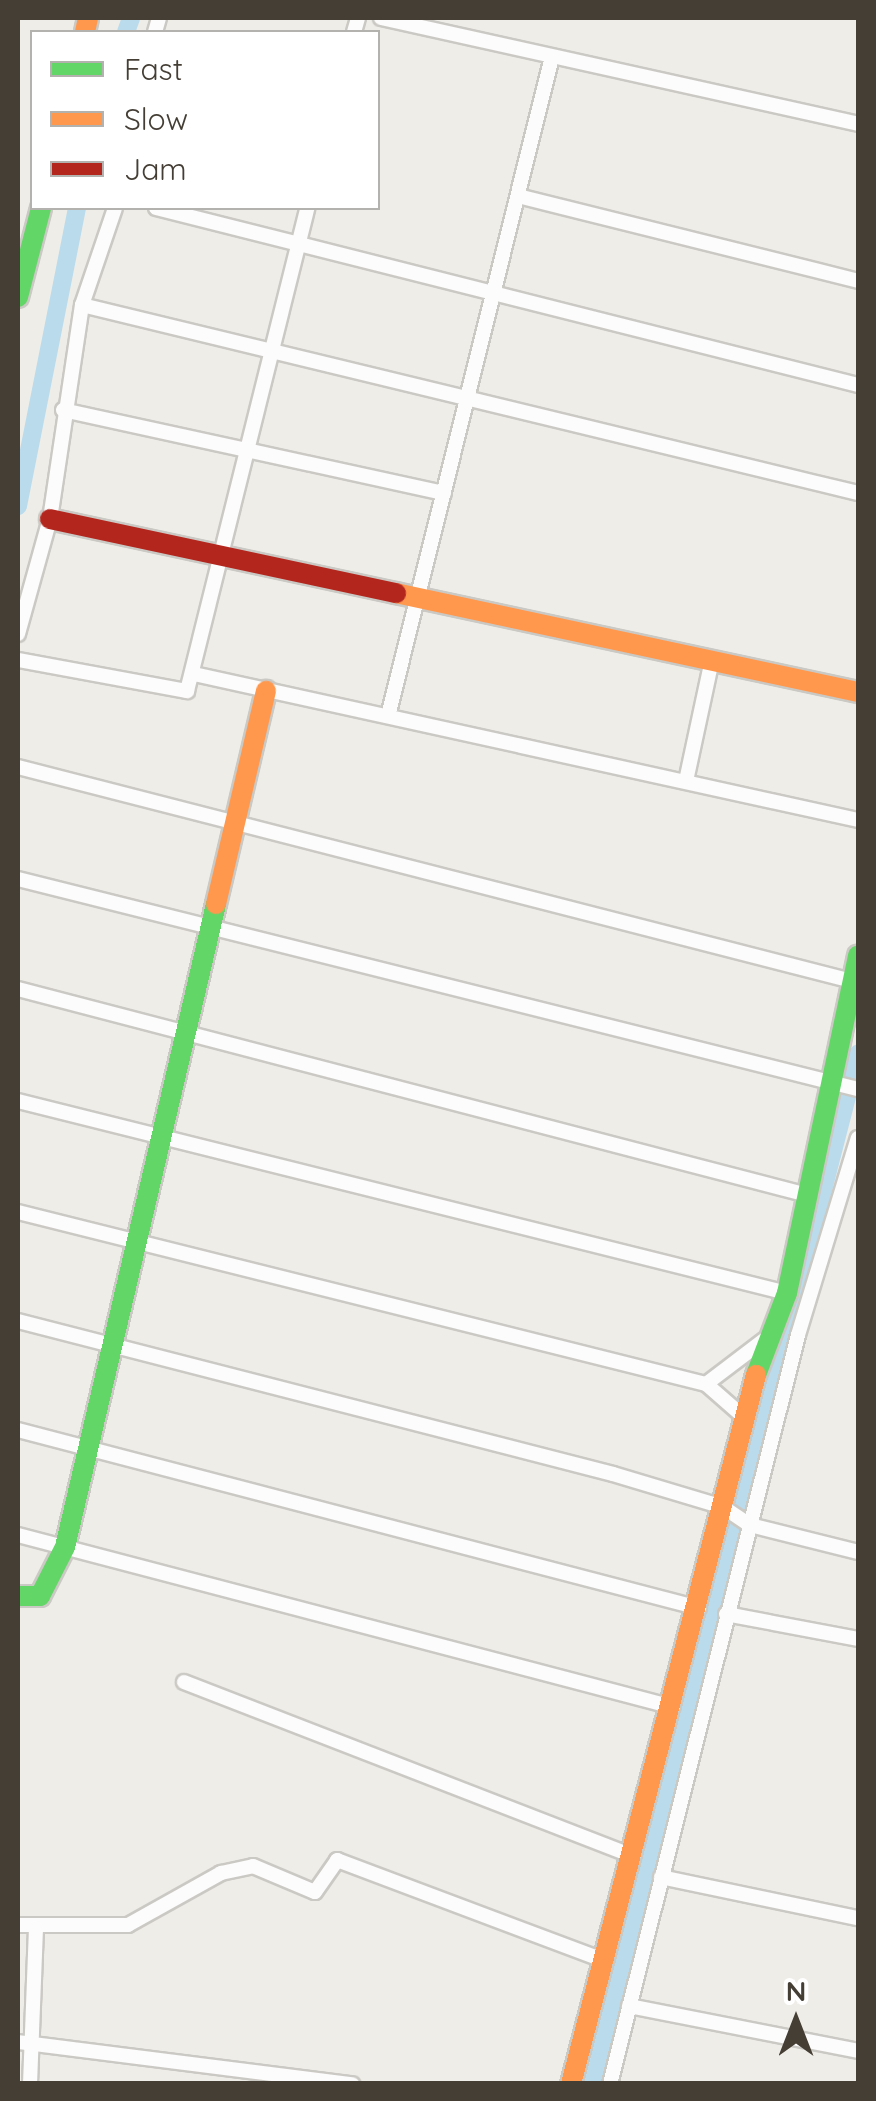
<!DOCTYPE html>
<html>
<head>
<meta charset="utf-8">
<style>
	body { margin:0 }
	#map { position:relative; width:876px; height:2101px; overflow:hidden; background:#efede8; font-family:Quicksand,sans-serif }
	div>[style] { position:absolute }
	.canal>* { height:18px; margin:-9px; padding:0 9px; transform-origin:9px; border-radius:9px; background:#badbec }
	.roads { filter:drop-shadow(2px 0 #cbc9c4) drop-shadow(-2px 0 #cbc9c4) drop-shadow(0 2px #cbc9c4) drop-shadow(0 -2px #cbc9c4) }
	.street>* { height:14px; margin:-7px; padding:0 7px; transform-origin:7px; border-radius:7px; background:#fdfcfc }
	.fast>* { height:20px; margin:-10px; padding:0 10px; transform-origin:10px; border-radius:10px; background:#63d668 }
	.slow>* { height:20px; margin:-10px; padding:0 10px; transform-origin:10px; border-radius:10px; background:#ff974d }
	.jam>* { height:20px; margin:-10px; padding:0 10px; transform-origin:10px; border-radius:10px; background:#b3261e }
	span { translate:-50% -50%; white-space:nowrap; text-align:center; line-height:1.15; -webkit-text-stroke:8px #fff; paint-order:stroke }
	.frame { position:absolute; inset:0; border:20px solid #443e35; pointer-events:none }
	.legend { position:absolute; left:30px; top:30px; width:350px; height:180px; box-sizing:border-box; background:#fff; border:2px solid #b4b2ae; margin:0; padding:12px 18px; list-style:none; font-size:30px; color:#443e35 }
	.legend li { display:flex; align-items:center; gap:20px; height:50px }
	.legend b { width:50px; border:2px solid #b4b2ae }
	.north { position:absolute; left:746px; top:1971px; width:100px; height:100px; -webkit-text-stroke:8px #fff; paint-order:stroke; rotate:0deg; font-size:28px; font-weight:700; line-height:40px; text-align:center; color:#443e35 }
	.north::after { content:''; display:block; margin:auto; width:35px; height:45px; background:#443e35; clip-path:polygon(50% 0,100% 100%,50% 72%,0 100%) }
</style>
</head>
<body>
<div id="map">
	<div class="canal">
		<i style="left:126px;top:32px;width:15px;rotate:-70deg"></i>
		<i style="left:18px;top:506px;width:304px;rotate:-78.8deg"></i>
		<i style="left:593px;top:2084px;width:1064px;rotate:-75.57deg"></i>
	</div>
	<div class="roads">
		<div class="street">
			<i style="left:381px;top:18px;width:489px;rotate:12.5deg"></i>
			<i style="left:155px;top:32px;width:15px;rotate:-74deg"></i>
			<i style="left:354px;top:32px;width:15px;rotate:-74deg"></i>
			<i style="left:518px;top:196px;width:350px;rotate:14deg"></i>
			<i style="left:156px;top:208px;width:724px;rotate:14.15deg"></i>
			<i style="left:82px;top:305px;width:798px;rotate:13.62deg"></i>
			<i style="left:63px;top:410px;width:390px;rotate:12.3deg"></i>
			<i style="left:18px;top:634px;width:119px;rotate:-74.5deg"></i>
			<i style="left:50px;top:519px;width:216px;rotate:-81.5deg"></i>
			<i style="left:82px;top:305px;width:102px;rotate:-71.2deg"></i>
			<i style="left:18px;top:660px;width:172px;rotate:10.4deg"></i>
			<i style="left:187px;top:691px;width:498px;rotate:-76deg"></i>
			<i style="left:194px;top:674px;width:680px;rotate:12.4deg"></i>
			<i style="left:388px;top:716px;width:675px;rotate:-76.03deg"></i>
			<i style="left:18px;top:767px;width:861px;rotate:14.39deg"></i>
			<i style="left:686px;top:781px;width:124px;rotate:-77.9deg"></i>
			<i style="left:18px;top:879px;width:866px;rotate:14.04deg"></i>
			<i style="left:18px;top:989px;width:815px;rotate:14.63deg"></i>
			<i style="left:18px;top:1101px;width:793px;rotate:14.02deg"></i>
			<i style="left:18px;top:1212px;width:709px;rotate:14.04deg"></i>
			<i style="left:18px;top:1321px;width:614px;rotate:14.42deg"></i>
			<i style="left:613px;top:1474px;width:115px;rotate:16.7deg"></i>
			<i style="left:723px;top:1507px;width:32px;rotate:34deg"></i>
			<i style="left:750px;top:1525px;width:111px;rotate:14deg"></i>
			<i style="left:745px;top:1418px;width:52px;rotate:-138.9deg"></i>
			<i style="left:706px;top:1384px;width:73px;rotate:-37.2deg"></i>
			<i style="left:18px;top:1430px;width:704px;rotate:14.65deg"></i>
			<i style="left:18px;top:1535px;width:677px;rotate:14.71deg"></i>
			<i style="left:726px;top:1614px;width:134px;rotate:10.7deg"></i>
			<i style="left:184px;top:1682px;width:482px;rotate:21.2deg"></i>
			<i style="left:661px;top:1877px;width:201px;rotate:11.8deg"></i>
			<i style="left:18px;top:1925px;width:110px"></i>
			<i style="left:128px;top:1925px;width:107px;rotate:-29.2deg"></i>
			<i style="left:221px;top:1873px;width:33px;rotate:-12deg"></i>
			<i style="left:253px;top:1866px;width:67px;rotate:22.8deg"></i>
			<i style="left:315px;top:1892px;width:39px;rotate:-55deg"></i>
			<i style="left:337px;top:1860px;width:286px;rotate:20.6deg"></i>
			<i style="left:629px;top:2006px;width:233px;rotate:11.1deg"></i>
			<i style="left:18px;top:2042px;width:337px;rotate:7.2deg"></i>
			<i style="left:30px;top:2084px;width:156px;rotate:-87.8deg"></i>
			<i style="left:610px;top:2084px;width:772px;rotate:-75.91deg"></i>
			<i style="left:798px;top:1335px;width:206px;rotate:-73.1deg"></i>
		</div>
		<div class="fast">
			<i style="left:18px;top:297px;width:92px;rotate:-75.5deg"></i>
			<i style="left:756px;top:1375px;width:88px;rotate:-69.3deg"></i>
			<i style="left:787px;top:1293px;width:345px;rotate:-78.1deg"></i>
			<i style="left:18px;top:1596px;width:22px"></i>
			<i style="left:40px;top:1596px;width:55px;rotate:-63deg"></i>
			<i style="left:65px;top:1547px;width:660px;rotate:-76.78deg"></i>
		</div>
		<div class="slow">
			<i style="left:85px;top:32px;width:14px;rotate:-78deg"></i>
			<i style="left:396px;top:593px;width:472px;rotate:12.1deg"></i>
			<i style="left:216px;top:904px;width:219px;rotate:-76.8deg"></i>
			<i style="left:571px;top:2084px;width:733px;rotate:-75.38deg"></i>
		</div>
		<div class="jam">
			<i style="left:50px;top:519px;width:354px;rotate:12.1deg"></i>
		</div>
	</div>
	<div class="frame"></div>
	<ul class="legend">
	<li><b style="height:12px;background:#63d668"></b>Fast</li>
	<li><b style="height:12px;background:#ff974d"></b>Slow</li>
	<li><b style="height:12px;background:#b3261e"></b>Jam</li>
	</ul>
	<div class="north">N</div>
</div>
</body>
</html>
